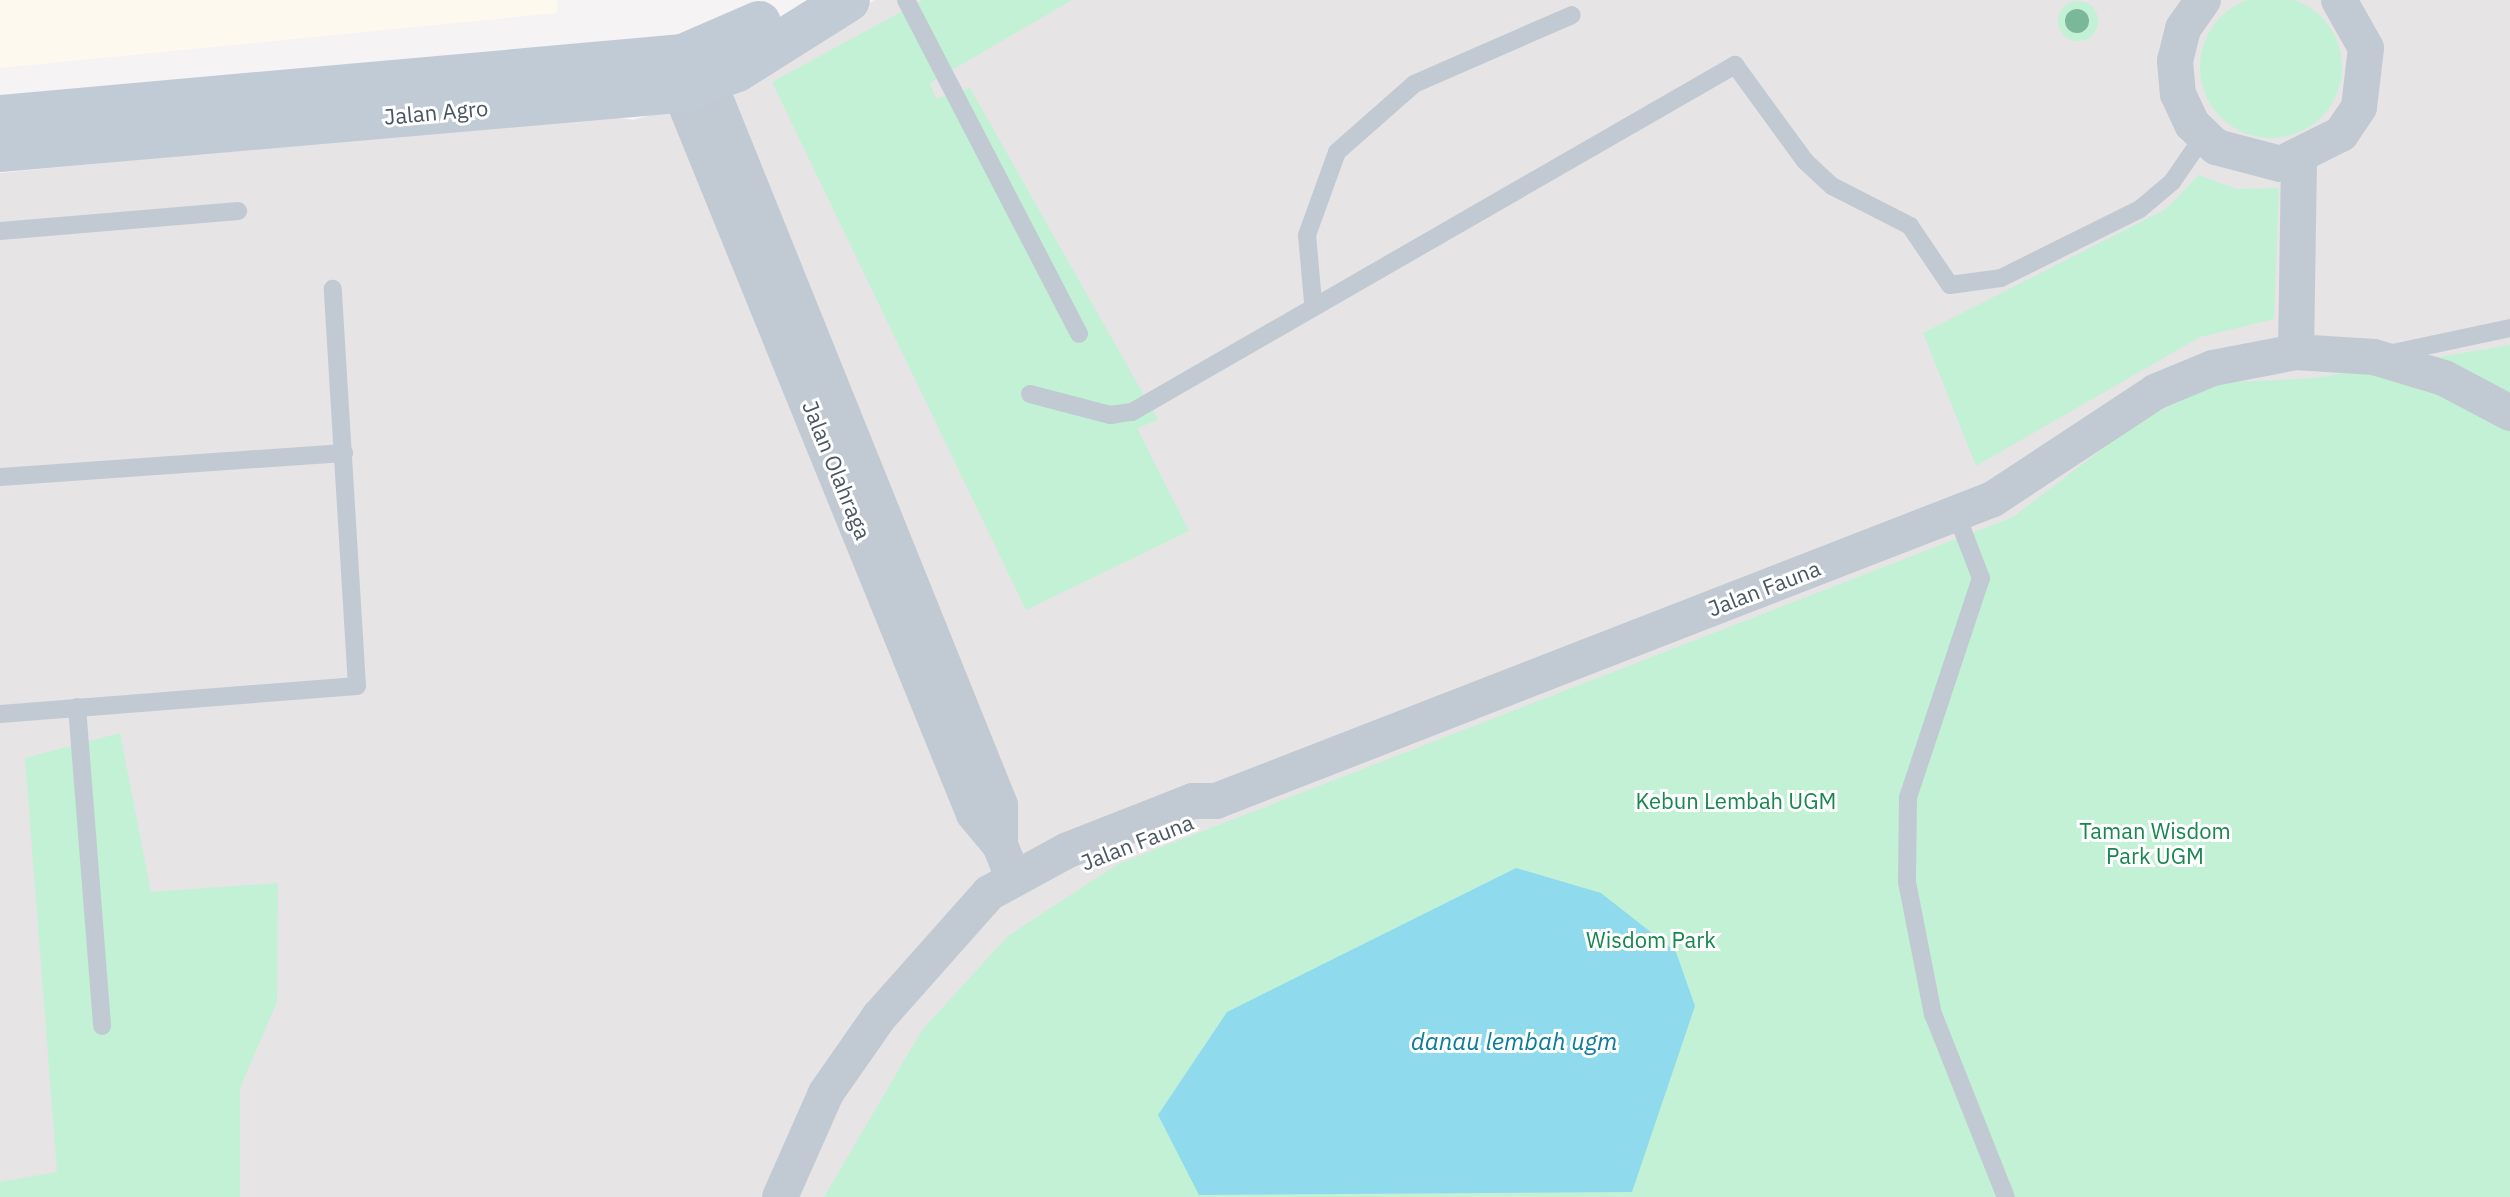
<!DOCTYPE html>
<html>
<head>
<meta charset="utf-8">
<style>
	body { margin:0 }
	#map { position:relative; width:2510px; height:1197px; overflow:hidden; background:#f5f3f3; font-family:"IBM Plex Sans",sans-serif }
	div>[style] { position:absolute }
	.commercial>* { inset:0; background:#fdf9ef }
	.education>* { inset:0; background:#e6e4e5 }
	.green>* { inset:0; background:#c3f1d5 }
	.round { border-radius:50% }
	.water>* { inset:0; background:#90daee }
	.lane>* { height:18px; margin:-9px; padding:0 9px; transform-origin:9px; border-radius:9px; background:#c1cad2 }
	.street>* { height:36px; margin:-18px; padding:0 18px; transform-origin:18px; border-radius:18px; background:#c1cad2 }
	.secondary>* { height:44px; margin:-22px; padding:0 22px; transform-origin:22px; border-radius:22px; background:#c1cbd6 }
	.trees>* { width:24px; height:24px; margin:-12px; border-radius:50%; background:#7bb799 }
	span { translate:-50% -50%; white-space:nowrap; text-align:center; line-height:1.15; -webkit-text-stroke:6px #fff; paint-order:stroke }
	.street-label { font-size:22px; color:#4a5661 }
	.park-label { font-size:22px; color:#17864f }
	.water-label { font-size:24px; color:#0c7c9b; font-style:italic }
</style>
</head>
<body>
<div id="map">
	<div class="commercial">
		<i style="clip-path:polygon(0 0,558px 0,557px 13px,0 68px)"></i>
	</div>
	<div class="education">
		<i style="clip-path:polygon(875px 0,2510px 0,2510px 1197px,0 1197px,0 173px,597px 115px,634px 120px,738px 88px)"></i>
	</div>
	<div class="green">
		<i class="round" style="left:2200px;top:-4px;width:142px;height:142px"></i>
		<i style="clip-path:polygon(923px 0,1072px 0,930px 83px,936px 99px,970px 88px,1158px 420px,1137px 428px,1189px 531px,1026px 610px,772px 82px)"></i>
		<i class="round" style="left:2058px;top:1px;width:40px;height:40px"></i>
		<i style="clip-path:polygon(2199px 175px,2236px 189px,2279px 188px,2274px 319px,2200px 337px,1976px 466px,1923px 333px,2166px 209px)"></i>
		<i style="clip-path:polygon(2510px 345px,2510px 1197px,824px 1197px,922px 1030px,1008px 936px,1118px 864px,2013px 517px,2139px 421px,2218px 383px,2315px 378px)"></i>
		<i style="clip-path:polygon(120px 733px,151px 892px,278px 883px,277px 1002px,240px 1088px,240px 1197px,0 1197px,0 1182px,57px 1172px,25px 758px)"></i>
	</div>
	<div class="water">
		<i style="clip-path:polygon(1516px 868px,1601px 893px,1676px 952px,1695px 1006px,1632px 1192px,1199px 1195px,1158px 1115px,1227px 1012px)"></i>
	</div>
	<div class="lane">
		<i style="left:906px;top:0;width:376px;rotate:62.6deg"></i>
		<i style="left:0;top:231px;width:239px;rotate:-4.8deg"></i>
		<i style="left:1313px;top:302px;width:67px;rotate:-95.1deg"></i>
		<i style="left:1307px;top:235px;width:88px;rotate:-70.1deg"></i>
		<i style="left:1337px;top:152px;width:103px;rotate:-41.4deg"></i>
		<i style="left:1414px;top:84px;width:172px;rotate:-23.6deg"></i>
		<i style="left:2388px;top:354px;width:125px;rotate:-12deg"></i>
		<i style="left:1030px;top:394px;width:83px;rotate:14.7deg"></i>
		<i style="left:1110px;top:415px;width:22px;rotate:-8deg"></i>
		<i style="left:1132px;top:412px;width:696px;rotate:-29.92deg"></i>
		<i style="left:1735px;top:65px;width:119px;rotate:53.9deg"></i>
		<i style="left:1805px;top:161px;width:37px;rotate:43deg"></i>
		<i style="left:1832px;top:186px;width:88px;rotate:27.1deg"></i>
		<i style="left:1910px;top:226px;width:71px;rotate:55.9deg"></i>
		<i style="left:1950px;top:285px;width:51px;rotate:-7.8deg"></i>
		<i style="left:2001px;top:278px;width:155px;rotate:-26.4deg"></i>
		<i style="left:2140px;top:209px;width:42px;rotate:-40.2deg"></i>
		<i style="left:2172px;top:182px;width:55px;rotate:-55.4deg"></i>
		<i style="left:0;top:477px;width:345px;rotate:-4deg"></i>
		<i style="left:1956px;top:513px;width:70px;rotate:69deg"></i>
		<i style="left:1981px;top:578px;width:231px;rotate:108.4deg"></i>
		<i style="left:1908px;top:797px;width:85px;rotate:90.7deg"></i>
		<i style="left:1907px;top:882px;width:135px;rotate:78.9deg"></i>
		<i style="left:1933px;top:1014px;width:197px;rotate:68.3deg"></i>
		<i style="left:77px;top:707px;width:320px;rotate:85.5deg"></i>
		<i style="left:0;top:714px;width:358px;rotate:-4.5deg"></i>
		<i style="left:357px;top:686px;width:398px;rotate:-93.5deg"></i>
	</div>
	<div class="street">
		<i style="left:2203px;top:0;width:35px;rotate:125deg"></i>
		<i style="left:2183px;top:29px;width:33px;rotate:104deg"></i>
		<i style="left:2175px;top:61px;width:33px;rotate:85deg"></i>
		<i style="left:2178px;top:94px;width:33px;rotate:65deg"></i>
		<i style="left:2192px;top:124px;width:33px;rotate:44deg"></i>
		<i style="left:2216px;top:147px;width:67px;rotate:14.7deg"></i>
		<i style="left:2281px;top:164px;width:67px;rotate:-26.6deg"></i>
		<i style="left:2341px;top:134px;width:32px;rotate:-56deg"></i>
		<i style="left:2359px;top:107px;width:59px;rotate:-83.2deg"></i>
		<i style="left:2366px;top:48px;width:55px;rotate:-119.4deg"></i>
		<i style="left:709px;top:83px;width:778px;rotate:68.05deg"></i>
		<i style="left:1000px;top:805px;width:40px;rotate:90deg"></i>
		<i style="left:680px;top:91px;width:780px;rotate:67.87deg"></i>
		<i style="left:974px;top:814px;width:40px;rotate:50deg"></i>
		<i style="left:1000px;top:845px;width:37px;rotate:68deg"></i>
		<i style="left:2296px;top:352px;width:192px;rotate:-89.1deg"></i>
		<i style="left:780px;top:1197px;width:114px;rotate:-66.1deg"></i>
		<i style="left:826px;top:1093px;width:93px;rotate:-55.1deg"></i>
		<i style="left:879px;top:1017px;width:166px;rotate:-48.4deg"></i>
		<i style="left:989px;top:893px;width:90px;rotate:-28.6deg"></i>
		<i style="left:1068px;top:850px;width:134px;rotate:-21.4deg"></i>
		<i style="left:1193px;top:801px;width:23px"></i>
		<i style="left:1216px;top:801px;width:834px;rotate:-21.24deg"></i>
		<i style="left:1993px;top:499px;width:194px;rotate:-33.4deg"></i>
		<i style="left:2155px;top:392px;width:63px;rotate:-22.5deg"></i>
		<i style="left:2213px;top:368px;width:85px;rotate:-10.9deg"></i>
		<i style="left:2296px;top:352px;width:78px;rotate:3.7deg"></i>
		<i style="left:2374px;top:357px;width:73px;rotate:16.7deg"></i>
		<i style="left:2444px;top:378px;width:75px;rotate:27.9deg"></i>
	</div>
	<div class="secondary">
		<i style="left:0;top:117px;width:686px;rotate:-5.1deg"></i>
		<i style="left:683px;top:56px;width:83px;rotate:-23.5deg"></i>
		<i style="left:0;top:150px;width:683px;rotate:-4.96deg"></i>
		<i style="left:680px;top:91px;width:61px;rotate:-20.2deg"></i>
		<i style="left:737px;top:70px;width:131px;rotate:-32.2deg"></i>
	</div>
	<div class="trees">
		<i style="left:2077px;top:21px"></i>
	</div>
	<div class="street-label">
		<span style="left:436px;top:112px;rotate:-5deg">Jalan Agro</span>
		<span style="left:837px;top:470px;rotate:68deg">Jalan Olahraga</span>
		<span style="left:1764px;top:588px;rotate:-21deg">Jalan Fauna</span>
		<span style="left:1137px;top:842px;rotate:-21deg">Jalan Fauna</span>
	</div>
	<div class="park-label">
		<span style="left:1736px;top:801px">Kebun Lembah UGM</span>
		<span style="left:2155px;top:843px">Taman Wisdom<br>Park UGM</span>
		<span style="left:1651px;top:940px">Wisdom Park</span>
	</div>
	<div class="water-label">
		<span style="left:1514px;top:1042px">danau lembah ugm</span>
	</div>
</div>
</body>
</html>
